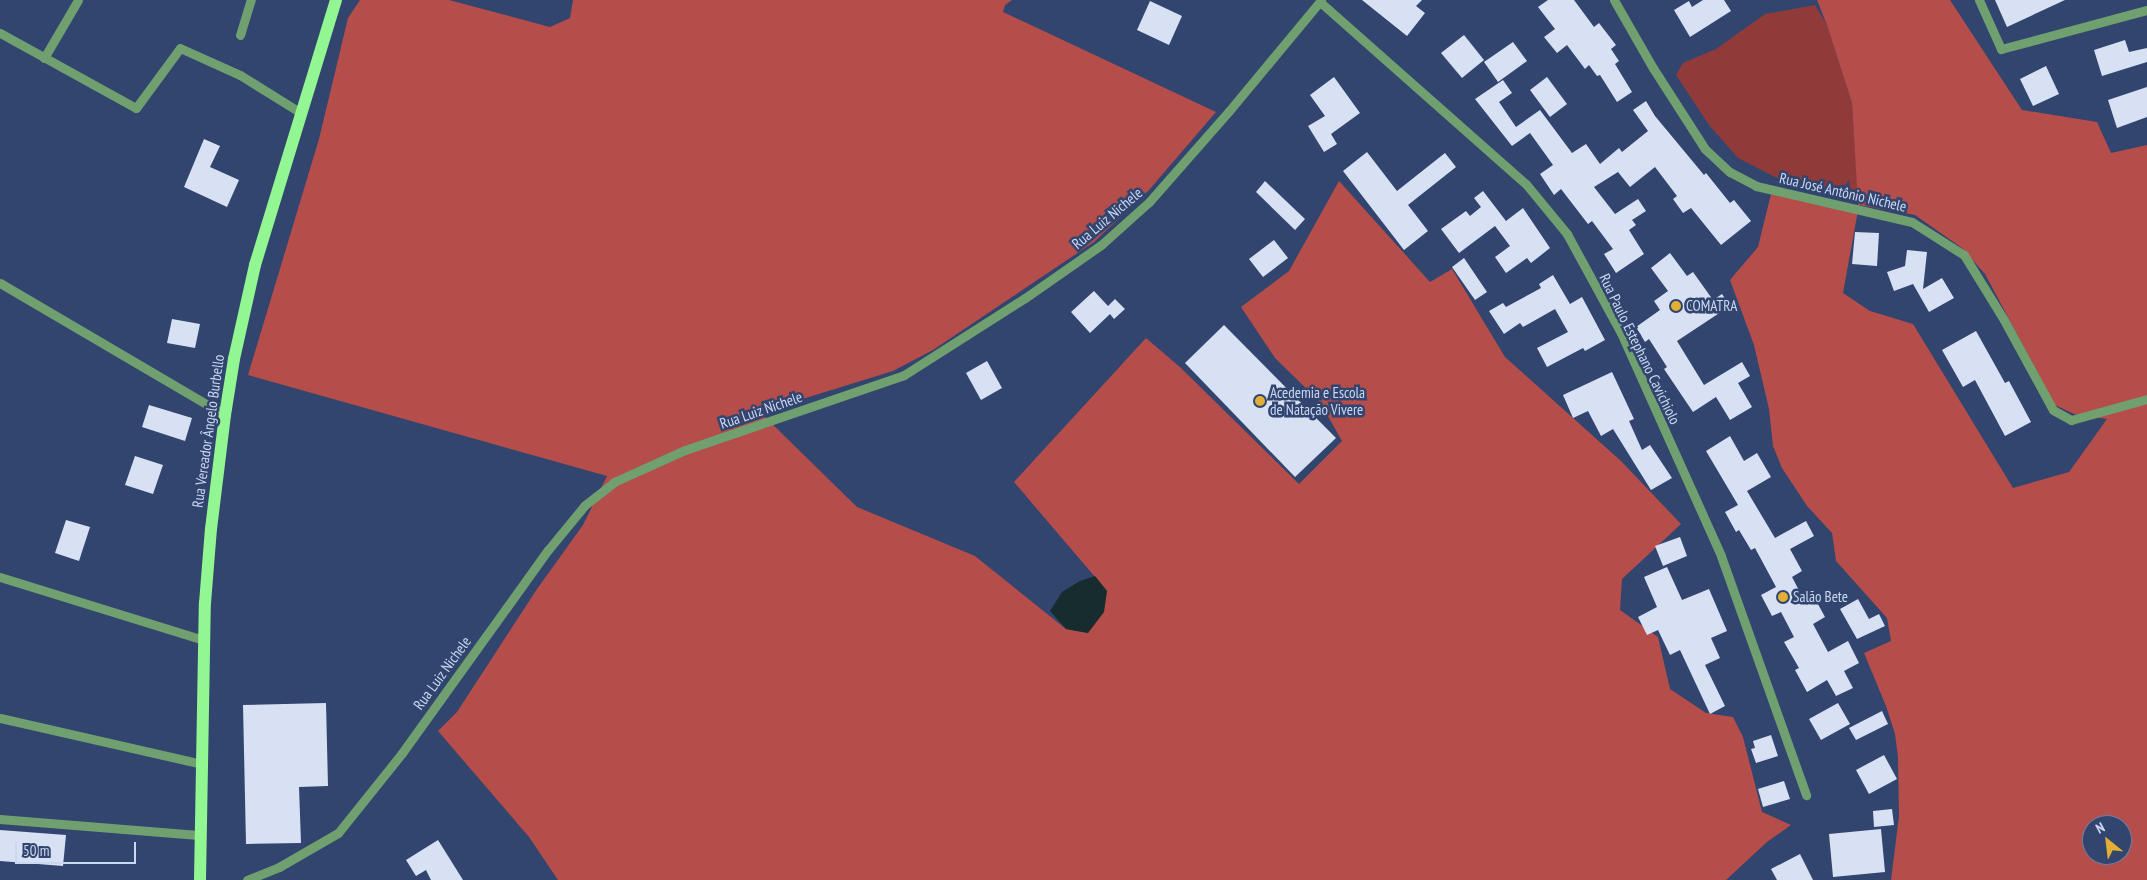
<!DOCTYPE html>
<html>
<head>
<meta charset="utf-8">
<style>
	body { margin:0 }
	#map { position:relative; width:2147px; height:880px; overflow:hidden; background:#31456f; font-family:"PT Sans Narrow",sans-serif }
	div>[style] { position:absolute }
	.green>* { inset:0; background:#903b39 }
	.forest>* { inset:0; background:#b54d4a }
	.water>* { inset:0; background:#172c2e }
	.building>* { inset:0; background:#d8e1f4 }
	.minor>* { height:9px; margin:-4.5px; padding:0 4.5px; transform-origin:4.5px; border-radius:4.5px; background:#70a06f }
	.major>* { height:12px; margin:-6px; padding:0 6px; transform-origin:6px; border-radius:6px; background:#92f792 }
	.dots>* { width:14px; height:14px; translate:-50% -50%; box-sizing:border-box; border:2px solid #31456f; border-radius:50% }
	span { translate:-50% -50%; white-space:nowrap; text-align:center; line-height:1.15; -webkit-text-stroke:5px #31456f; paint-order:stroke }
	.street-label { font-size:15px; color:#cbd8f2 }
	.poi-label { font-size:15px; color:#cbd8f2 }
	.left { translate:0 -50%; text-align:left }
	.north { position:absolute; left:2082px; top:815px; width:50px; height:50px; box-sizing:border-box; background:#31456f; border:1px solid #6f80a3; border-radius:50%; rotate:331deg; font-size:14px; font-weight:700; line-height:20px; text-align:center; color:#cbd8f2 }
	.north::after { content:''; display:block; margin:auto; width:18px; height:22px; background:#e3ae34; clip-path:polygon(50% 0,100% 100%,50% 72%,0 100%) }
	.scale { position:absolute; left:15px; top:842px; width:121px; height:22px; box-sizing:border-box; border:2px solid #cbd8f2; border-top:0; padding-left:6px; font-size:15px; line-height:18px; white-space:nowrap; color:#cbd8f2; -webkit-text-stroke:4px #31456f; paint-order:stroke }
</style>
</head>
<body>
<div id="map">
	<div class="green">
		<i style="clip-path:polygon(1815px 5px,1827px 25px,1852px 103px,1858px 198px,1777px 178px,1738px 158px,1709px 125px,1676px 75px,1683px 63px,1716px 49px,1765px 14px)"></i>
	</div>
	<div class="forest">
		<i style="clip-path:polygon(360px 0,449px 0,550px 27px,570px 18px,573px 0,1012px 0,1005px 5px,1003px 12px,1216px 112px,1149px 190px,1094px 242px,933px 350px,893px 371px,760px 412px,857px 507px,975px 556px,1066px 629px,1088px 633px,1107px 591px,1014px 482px,1146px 338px,1181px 368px,1299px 484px,1342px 441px,1320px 402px,1275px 358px,1241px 307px,1289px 271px,1339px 181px,1430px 282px,1452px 269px,1505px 357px,1621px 461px,1681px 524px,1622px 579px,1620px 610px,1658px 637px,1670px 689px,1706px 713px,1733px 717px,1743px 737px,1762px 812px,1791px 825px,1767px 842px,1726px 880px,558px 880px,529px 837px,438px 731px,457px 712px,537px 589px,583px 525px,607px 476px,248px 375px,319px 139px,348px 18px)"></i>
		<i style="clip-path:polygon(evenodd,1817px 0,1950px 0,2022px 110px,2097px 122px,2111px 153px,2147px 145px,2147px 880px,1891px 880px,1899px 816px,1898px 757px,1895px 734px,1886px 706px,1864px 653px,1891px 641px,1887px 618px,1836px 561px,1832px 533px,1807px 506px,1782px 468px,1773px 446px,1769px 409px,1754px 345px,1730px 280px,1758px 247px,1771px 194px,1858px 205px,1852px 103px,1827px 25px,1817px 0,1859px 205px,1915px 215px,1962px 248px,1985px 274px,2055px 405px,2074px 414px,2107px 419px,2069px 472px,2013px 488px,1913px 324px,1870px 311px,1843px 293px,1859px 205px,1817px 0,2092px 825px,2122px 825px,2122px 855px,2092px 855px,2092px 825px)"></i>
	</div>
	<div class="water">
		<i style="clip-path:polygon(1095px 576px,1107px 591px,1104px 612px,1088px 633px,1066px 629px,1050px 611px,1062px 592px,1080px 581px)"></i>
	</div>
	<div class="building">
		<i style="clip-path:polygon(1362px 0,1422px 0,1416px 6px,1425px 13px,1407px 36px)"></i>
		<i style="clip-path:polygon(1548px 0,1574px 0,1594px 27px,1599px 23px,1616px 45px,1611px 49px,1619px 61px,1615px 64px,1632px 92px,1617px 102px,1600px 75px,1597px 76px,1589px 65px,1585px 69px,1567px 45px,1557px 53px,1544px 37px,1555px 29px,1538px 7px)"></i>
		<i style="clip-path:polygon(1703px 0,1724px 0,1731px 11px,1690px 37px,1674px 10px,1689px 1px,1692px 7px)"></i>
		<i style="clip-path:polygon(1995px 0,2065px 0,2007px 27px)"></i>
		<i style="clip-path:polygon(1150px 1px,1182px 16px,1169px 45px,1137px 30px)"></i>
		<i style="clip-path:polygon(1464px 35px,1484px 60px,1462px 78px,1441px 53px)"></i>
		<i style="clip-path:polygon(2125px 40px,2129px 52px,2147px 48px,2147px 62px,2102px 76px,2094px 50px)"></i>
		<i style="clip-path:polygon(1513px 42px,1527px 61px,1498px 82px,1484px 62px)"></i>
		<i style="clip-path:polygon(2046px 66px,2059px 94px,2033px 106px,2020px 79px)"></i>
		<i style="clip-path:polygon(1334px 77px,1360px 113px,1331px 134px,1337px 144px,1324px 152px,1308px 126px,1325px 116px,1310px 95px)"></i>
		<i style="clip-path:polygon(1547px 77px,1567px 104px,1550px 117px,1530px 90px)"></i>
		<i style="clip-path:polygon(1503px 80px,1512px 93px,1499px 102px,1516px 127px,1540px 110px,1572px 153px,1586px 144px,1600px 164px,1619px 148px,1622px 152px,1648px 131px,1633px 110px,1646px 101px,1655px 116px,1704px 175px,1706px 173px,1730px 203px,1734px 200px,1751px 221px,1721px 245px,1691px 208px,1683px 213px,1673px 199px,1677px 196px,1655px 167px,1630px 187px,1618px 172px,1594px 187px,1615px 214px,1638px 199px,1646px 211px,1632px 220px,1636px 225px,1629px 230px,1644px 254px,1616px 273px,1604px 254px,1613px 249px,1592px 221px,1588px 224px,1561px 189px,1554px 195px,1540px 174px,1553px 165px,1530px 133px,1512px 146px,1475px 99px)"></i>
		<i style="clip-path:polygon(2147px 87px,2147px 117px,2117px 128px,2108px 100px)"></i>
		<i style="clip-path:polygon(204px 139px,220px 146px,210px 167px,239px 180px,227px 207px,184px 187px)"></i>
		<i style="clip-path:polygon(1367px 152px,1397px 191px,1445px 153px,1456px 167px,1408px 205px,1428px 231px,1404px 250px,1343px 171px)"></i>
		<i style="clip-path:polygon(1265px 181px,1305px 219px,1295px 230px,1256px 192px)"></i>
		<i style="clip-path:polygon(1483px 191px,1506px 221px,1523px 208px,1550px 248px,1531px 263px,1527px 258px,1506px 273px,1495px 257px,1510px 246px,1495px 226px,1459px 253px,1441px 229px,1466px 211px,1470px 216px,1481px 207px,1474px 198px)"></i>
		<i style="clip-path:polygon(1855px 232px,1879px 233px,1877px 266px,1852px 264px)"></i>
		<i style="clip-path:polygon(1274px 240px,1288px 258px,1263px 277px,1249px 259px)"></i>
		<i style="clip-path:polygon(1907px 250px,1927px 252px,1923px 289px,1942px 278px,1954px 298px,1929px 312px,1913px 284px,1894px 291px,1887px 272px,1905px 266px)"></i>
		<i style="clip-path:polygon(1670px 253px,1687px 276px,1693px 272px,1713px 300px,1722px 294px,1730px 306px,1677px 341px,1704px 385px,1742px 362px,1750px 376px,1738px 383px,1752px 407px,1730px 420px,1716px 397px,1693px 412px,1664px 369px,1667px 367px,1649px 339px,1645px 342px,1636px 327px,1660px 310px,1654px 301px,1668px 291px,1651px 268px)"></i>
		<i style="clip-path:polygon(1464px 258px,1487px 292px,1475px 300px,1452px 267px)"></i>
		<i style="clip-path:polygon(1553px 275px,1570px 304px,1582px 297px,1605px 340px,1585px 351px,1583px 348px,1547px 367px,1537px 348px,1568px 332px,1555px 309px,1523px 327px,1520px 323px,1504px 334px,1489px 311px,1503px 303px,1506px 307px,1541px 288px,1539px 284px)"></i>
		<i style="clip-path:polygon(1094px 291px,1108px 306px,1115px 299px,1125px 309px,1114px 319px,1110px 314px,1090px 333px,1071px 312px)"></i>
		<i style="clip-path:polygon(172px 319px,200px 324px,195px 348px,167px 343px)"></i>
		<i style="clip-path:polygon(1224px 325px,1336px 438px,1295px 477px,1185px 363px)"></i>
		<i style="clip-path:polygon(1976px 331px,2005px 383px,2009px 381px,2031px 422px,2005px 436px,1975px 380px,1963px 387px,1942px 350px)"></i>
		<i style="clip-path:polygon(987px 361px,1002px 388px,981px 400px,966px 373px)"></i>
		<i style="clip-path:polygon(1612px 372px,1634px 419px,1629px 421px,1642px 450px,1650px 445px,1672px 478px,1651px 490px,1613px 429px,1601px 436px,1588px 411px,1573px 418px,1563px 395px)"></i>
		<i style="clip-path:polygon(149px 405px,192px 418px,185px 441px,142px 427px)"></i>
		<i style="clip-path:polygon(1730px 436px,1744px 461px,1757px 453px,1771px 477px,1747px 491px,1775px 538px,1806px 521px,1814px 536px,1790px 549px,1802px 571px,1792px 577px,1804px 600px,1813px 595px,1825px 617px,1813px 624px,1828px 652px,1848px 641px,1859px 663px,1844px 671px,1853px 688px,1836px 696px,1827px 680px,1807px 692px,1795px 670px,1799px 668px,1784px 642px,1794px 637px,1781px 612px,1772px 616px,1761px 595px,1776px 587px,1755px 548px,1751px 550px,1739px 530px,1736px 532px,1725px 512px,1738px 505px,1706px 451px)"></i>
		<i style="clip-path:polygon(135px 456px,163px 465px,153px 494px,125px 485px)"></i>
		<i style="clip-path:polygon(66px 520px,90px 527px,79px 561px,55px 553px)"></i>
		<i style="clip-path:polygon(1680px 537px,1687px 556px,1663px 566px,1655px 546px)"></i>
		<i style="clip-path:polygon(1667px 567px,1682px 600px,1709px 589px,1727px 631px,1711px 638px,1720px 658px,1705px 665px,1725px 706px,1710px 714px,1680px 650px,1670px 655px,1658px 630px,1647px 635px,1638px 617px,1657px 607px,1644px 577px)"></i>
		<i style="clip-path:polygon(1858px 599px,1869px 619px,1879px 614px,1885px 626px,1857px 639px,1840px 609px)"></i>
		<i style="clip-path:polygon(326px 703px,328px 786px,299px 787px,301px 843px,246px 844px,243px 705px)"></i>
		<i style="clip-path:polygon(1838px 703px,1850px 724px,1821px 740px,1809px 719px)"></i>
		<i style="clip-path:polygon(1882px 711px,1888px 724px,1856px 740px,1849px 728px)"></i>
		<i style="clip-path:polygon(1771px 735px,1778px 756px,1756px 763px,1751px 749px,1755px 748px,1753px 741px)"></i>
		<i style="clip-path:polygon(1884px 755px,1897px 779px,1869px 794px,1856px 770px)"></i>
		<i style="clip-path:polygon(1784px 781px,1790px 799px,1763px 807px,1758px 789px)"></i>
		<i style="clip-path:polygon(1892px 809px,1894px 825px,1874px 827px,1873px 811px)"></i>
		<i style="clip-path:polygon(1881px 829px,1885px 872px,1833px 877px,1829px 834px)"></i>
		<i style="clip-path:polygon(0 830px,66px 835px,63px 866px,0 861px)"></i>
		<i style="clip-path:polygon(438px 840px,463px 880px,431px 880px,426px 870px,416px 876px,406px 860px)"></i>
		<i style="clip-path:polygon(1800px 854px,1813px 880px,1777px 880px,1771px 869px)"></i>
	</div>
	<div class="minor">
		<i style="left:1614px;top:0;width:78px;rotate:60.2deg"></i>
		<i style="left:1653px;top:68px;width:96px;rotate:57.3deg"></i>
		<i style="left:1705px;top:149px;width:34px;rotate:43deg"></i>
		<i style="left:1730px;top:172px;width:30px;rotate:28deg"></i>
		<i style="left:1756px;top:186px;width:160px;rotate:13deg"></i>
		<i style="left:1912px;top:222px;width:62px;rotate:32.4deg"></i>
		<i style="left:1964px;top:255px;width:76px;rotate:58.4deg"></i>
		<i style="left:2004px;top:320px;width:102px;rotate:61.4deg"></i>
		<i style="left:2053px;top:410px;width:21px;rotate:29deg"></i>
		<i style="left:2071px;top:420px;width:79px;rotate:-15.4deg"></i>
		<i style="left:1979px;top:0;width:54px;rotate:65.8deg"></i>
		<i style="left:2001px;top:49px;width:151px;rotate:-15deg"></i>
		<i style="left:1320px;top:2px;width:275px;rotate:41.5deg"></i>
		<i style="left:1526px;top:184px;width:65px;rotate:50.6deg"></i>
		<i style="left:1567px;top:234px;width:113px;rotate:61.4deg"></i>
		<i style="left:1621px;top:333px;width:244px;rotate:65.8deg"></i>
		<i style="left:1721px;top:556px;width:254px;rotate:70.4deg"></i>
		<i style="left:0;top:33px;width:155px;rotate:28.9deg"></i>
		<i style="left:136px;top:108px;width:74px;rotate:-53.7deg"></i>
		<i style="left:180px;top:48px;width:66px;rotate:24.2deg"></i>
		<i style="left:240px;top:75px;width:72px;rotate:31.9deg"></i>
		<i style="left:240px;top:35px;width:37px;rotate:-73deg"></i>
		<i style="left:44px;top:58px;width:67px;rotate:-59.6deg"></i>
		<i style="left:0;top:283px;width:261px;rotate:30.4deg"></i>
		<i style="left:0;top:577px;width:214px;rotate:17.2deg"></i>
		<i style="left:0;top:718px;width:208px;rotate:12.8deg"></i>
		<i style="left:0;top:819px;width:202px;rotate:4.6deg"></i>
		<i style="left:247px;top:880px;width:35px;rotate:-22deg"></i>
		<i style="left:279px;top:867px;width:68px;rotate:-30deg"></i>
		<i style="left:338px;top:833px;width:102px;rotate:-51.3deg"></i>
		<i style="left:402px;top:753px;width:250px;rotate:-54.3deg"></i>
		<i style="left:548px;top:550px;width:58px;rotate:-50.6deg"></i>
		<i style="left:585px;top:505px;width:37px;rotate:-38deg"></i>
		<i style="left:614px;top:482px;width:78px;rotate:-24.3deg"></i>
		<i style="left:685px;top:450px;width:231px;rotate:-18.9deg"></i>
		<i style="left:904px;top:375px;width:143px;rotate:-32.5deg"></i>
		<i style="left:1025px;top:298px;width:93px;rotate:-34.9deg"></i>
		<i style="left:1101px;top:245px;width:64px;rotate:-41.9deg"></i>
		<i style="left:1149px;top:202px;width:121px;rotate:-48.7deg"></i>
		<i style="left:1229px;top:111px;width:144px;rotate:-50.3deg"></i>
	</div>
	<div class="major">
		<i style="left:200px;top:880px;width:277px;rotate:-89deg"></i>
		<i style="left:205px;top:603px;width:74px;rotate:-85.4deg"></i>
		<i style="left:211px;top:529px;width:115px;rotate:-83deg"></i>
		<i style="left:225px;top:415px;width:57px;rotate:-80.9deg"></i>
		<i style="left:234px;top:359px;width:96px;rotate:-77.4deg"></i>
		<i style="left:255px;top:265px;width:277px;rotate:-73deg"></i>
	</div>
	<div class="dots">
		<i style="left:1676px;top:306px;background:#e3ae34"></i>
		<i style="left:1260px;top:401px;background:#e3ae34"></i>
		<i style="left:1783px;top:597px;background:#e3ae34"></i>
	</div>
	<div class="street-label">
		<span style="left:1843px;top:192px;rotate:13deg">Rua José Antônio Nichele</span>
		<span style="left:1107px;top:218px;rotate:-40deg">Rua Luiz Nichele</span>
		<span style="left:1640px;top:349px;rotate:64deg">Rua Paulo Estephano Cavichiolo</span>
		<span style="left:761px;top:410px;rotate:-19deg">Rua Luiz Nichele</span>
		<span style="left:208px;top:431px;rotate:-82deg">Rua Vereador Ângelo Burbello</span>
		<span style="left:442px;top:673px;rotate:-54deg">Rua Luiz Nichele</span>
	</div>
	<div class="poi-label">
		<span class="left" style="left:1686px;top:306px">COMATRA</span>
		<span class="left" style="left:1270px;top:401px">Acedemia e Escola<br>de Natação Vivere</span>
		<span class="left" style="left:1793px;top:597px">Salão Bete</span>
	</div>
	<div class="north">N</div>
	<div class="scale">50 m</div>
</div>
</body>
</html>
